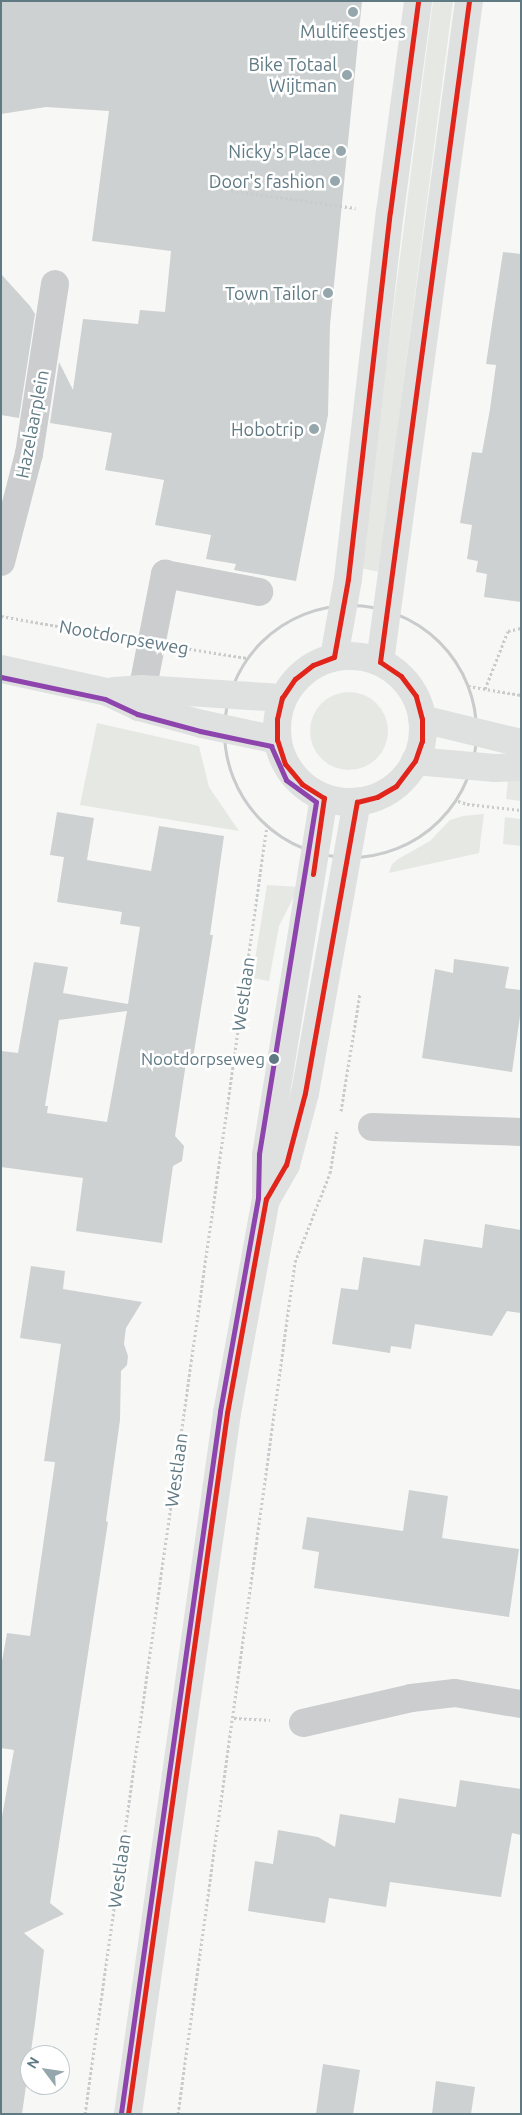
<!DOCTYPE html>
<html>
<head>
<meta charset="utf-8">
<style>
	body { margin:0 }
	#map { position:relative; width:522px; height:2115px; overflow:hidden; background:#f7f7f6; font-family:Ubuntu,sans-serif }
	div>[style] { position:absolute }
	.green>* { inset:0; background:#e6e9e3 }
	.round { border-radius:50% }
	.building>* { inset:0; background:#ced1d1 }
	.path>* { height:3px; margin-top:-1.5px; transform-origin:0; background:repeating-linear-gradient(90deg,#c9cbcc 0 2.5px,transparent 0 5px) }
	.path>.ring { margin:-1.5px; padding:0; box-sizing:content-box; background:none; border:3px solid #c9cbcc; border-radius:50% }
	.minor>* { height:28px; margin:-14px; padding:0 14px; transform-origin:14px; border-radius:14px; background:#cbcdce }
	.major>* { height:28px; margin:-14px; padding:0 14px; transform-origin:14px; border-radius:14px; background:#dfe1e1 }
	.major>.ring { margin:-14px; padding:0; box-sizing:content-box; background:none; border:28px solid #dfe1e1; border-radius:50% }
	.bus-1>* { height:5px; margin:-2.5px; padding:0 2.5px; transform-origin:2.5px; border-radius:2.5px; background:#e1251b }
	.bus-2>* { height:5px; margin:-2.5px; padding:0 2.5px; transform-origin:2.5px; border-radius:2.5px; background:#8e44ad }
	.dots>* { width:14px; height:14px; translate:-50% -50%; box-sizing:border-box; border:2px solid #fff; border-radius:50% }
	span { translate:-50% -50%; white-space:nowrap; text-align:center; line-height:1.15; -webkit-text-stroke:5px #fff; paint-order:stroke }
	.bus-label { font-size:17px; color:#607a84 }
	.right { translate:-100% -50%; text-align:right }
	.poi-label { font-size:18px; color:#607a84 }
	.street-label { font-size:18px; color:#607a84 }
	.frame { position:absolute; inset:0; border:2px solid #607a84; pointer-events:none }
	.north { position:absolute; left:20px; top:2045px; width:50px; height:50px; box-sizing:border-box; background:#fff; border:1px solid #bfcace; border-radius:50%; rotate:301deg; font-size:14px; font-weight:700; line-height:20px; text-align:center; color:#607a84 }
	.north::after { content:''; display:block; margin:auto; width:18px; height:22px; background:#95a6ac; clip-path:polygon(50% 0,100% 100%,50% 72%,0 100%) }
</style>
</head>
<body>
<div id="map">
	<div class="green">
		<i style="clip-path:polygon(433px 1px,453px 1px,379px 572px,360px 568px)"></i>
		<i class="round" style="left:310px;top:692px;width:78px;height:78px"></i>
		<i style="clip-path:polygon(97px 723px,199px 746px,209px 787px,239px 831px,80px 805px)"></i>
		<i style="clip-path:polygon(508px 780px,521px 780px,521px 801px,506px 799px)"></i>
		<i style="clip-path:polygon(484px 814px,479px 853px,389px 873px,392px 864px,398px 859px,430px 841px,450px 820px,463px 816px)"></i>
		<i style="clip-path:polygon(505px 817px,521px 819px,521px 846px,503px 844px)"></i>
		<i style="clip-path:polygon(267px 885px,299px 887px,279px 926px,269px 981px,252px 978px)"></i>
	</div>
	<div class="building">
		<i style="clip-path:polygon(1px 1px,362px 1px,330px 325px,328px 415px,296px 581px,234px 570px,236px 564px,206px 559px,211px 535px,155px 525px,164px 480px,105px 470px,112px 433px,50px 423px,59px 362px,73px 390px,83px 319px,138px 324px,140px 310px,165px 312px,171px 251px,92px 241px,109px 111px,46px 107px,1px 114px)"></i>
		<i style="clip-path:polygon(503px 252px,521px 254px,521px 602px,484px 597px,487px 574px,476px 572px,478px 561px,467px 559px,472px 525px,460px 523px,472px 452px,482px 453px,490px 409px,496px 365px,486px 364px)"></i>
		<i style="clip-path:polygon(1px 274px,30px 306px,35px 314px,19px 418px,1px 415px)"></i>
		<i style="clip-path:polygon(evenodd,57px 812px,94px 818px,87px 860px,151px 871px,159px 826px,224px 836px,210px 935px,213px 935px,192px 1064px,186px 1063px,175px 1136px,184px 1146px,182px 1161px,173px 1166px,162px 1243px,76px 1231px,83px 1178px,1px 1167px,1px 1051px,18px 1053px,34px 962px,68px 967px,63px 993px,128px 1004px,140px 927px,120px 924px,122px 912px,57px 902px,64px 857px,50px 855px,57px 812px,127px 1011px,107px 1122px,47px 1113px,48px 1106px,45px 1106px,59px 1020px,127px 1011px)"></i>
		<i style="clip-path:polygon(454px 959px,509px 967px,505px 988px,521px 990px,521px 1009px,512px 1072px,422px 1058px,435px 969px,453px 973px)"></i>
		<i style="clip-path:polygon(485px 1224px,521px 1230px,521px 1313px,507px 1311px,492px 1336px,415px 1324px,411px 1349px,391px 1346px,390px 1353px,332px 1344px,341px 1288px,358px 1290px,363px 1257px,420px 1266px,424px 1239px,482px 1248px)"></i>
		<i style="clip-path:polygon(31px 1266px,65px 1271px,63px 1289px,142px 1302px,126px 1328px,125px 1335px,124px 1344px,128px 1356px,127px 1365px,121px 1371px,120px 1420px,106px 1521px,108px 1522px,50px 1903px,64px 1914px,24px 1933px,44px 1950px,35px 2023px,22px 2114px,1px 2114px,1px 1822px,14px 1750px,1px 1748px,1px 1667px,7px 1633px,30px 1636px,55px 1462px,44px 1461px,61px 1344px,20px 1338px)"></i>
		<i style="clip-path:polygon(409px 1490px,448px 1496px,442px 1538px,519px 1549px,509px 1617px,314px 1588px,319px 1552px,302px 1549px,307px 1517px,403px 1531px)"></i>
		<i style="clip-path:polygon(460px 1780px,521px 1789px,521px 1835px,512px 1833px,501px 1897px,390px 1882px,386px 1907px,329px 1898px,325px 1923px,248px 1911px,255px 1861px,273px 1864px,278px 1830px,318px 1837px,335px 1847px,340px 1814px,395px 1823px,399px 1798px,456px 1807px)"></i>
		<i style="clip-path:polygon(323px 2064px,360px 2070px,353px 2114px,316px 2114px)"></i>
		<i style="clip-path:polygon(436px 2081px,475px 2087px,471px 2114px,432px 2114px)"></i>
	</div>
	<div class="path">
		<i style="left:206px;top:187px;width:151px;rotate:8deg"></i>
		<i class="ring" style="left:224px;top:605px;width:249px;height:249px"></i>
		<i style="left:1px;top:616px;width:120px;rotate:10.1deg"></i>
		<i style="left:184px;top:648px;width:64px;rotate:9deg"></i>
		<i style="left:468px;top:686px;width:54px;rotate:9.6deg"></i>
		<i style="left:485px;top:689px;width:62px;rotate:-68.4deg"></i>
		<i style="left:508px;top:631px;width:13px;rotate:-13deg"></i>
		<i style="left:458px;top:801px;width:9px;rotate:18deg"></i>
		<i style="left:467px;top:804px;width:54px;rotate:6.3deg"></i>
		<i style="left:341px;top:1111px;width:119px;rotate:-80.8deg"></i>
		<i style="left:234px;top:1718px;width:36px;rotate:3deg"></i>
		<i style="left:85px;top:2114px;width:1301px;rotate:-81.96deg"></i>
		<i style="left:178px;top:2114px;width:860px;rotate:-82.18deg"></i>
		<i style="left:295px;top:1262px;width:96px;rotate:-68.5deg"></i>
		<i style="left:330px;top:1173px;width:42px;rotate:-80.3deg"></i>
	</div>
	<div class="minor">
		<i style="left:1px;top:562px;width:112px;rotate:-75.5deg"></i>
		<i style="left:29px;top:454px;width:172px;rotate:-81.3deg"></i>
		<i style="left:139px;top:707px;width:136px;rotate:-78.9deg"></i>
		<i style="left:165px;top:574px;width:96px;rotate:10.8deg"></i>
		<i style="left:372px;top:1127px;width:149px;rotate:1.9deg"></i>
		<i style="left:303px;top:1723px;width:111px;rotate:-13deg"></i>
		<i style="left:411px;top:1698px;width:44px;rotate:-6.5deg"></i>
		<i style="left:455px;top:1693px;width:67px;rotate:9.5deg"></i>
	</div>
	<div class="major">
		<i class="ring" style="left:277px;top:656px;width:118px;height:118px"></i>
		<i style="left:334px;top:657px;width:79px;rotate:-79.8deg"></i>
		<i style="left:348px;top:579px;width:369px;rotate:-83.5deg"></i>
		<i style="left:390px;top:212px;width:213px;rotate:-82.4deg"></i>
		<i style="left:380px;top:662px;width:667px;rotate:-82.33deg"></i>
		<i style="left:1px;top:669px;width:108px;rotate:12.2deg"></i>
		<i style="left:107px;top:692px;width:35px;rotate:25deg"></i>
		<i style="left:139px;top:707px;width:65px;rotate:15.1deg"></i>
		<i style="left:202px;top:724px;width:77px;rotate:12deg"></i>
		<i style="left:114px;top:691px;width:28px;rotate:-4deg"></i>
		<i style="left:142px;top:689px;width:140px;rotate:3.7deg"></i>
		<i style="left:422px;top:719px;width:102px;rotate:13.6deg"></i>
		<i style="left:415px;top:761px;width:80px;rotate:5deg"></i>
		<i style="left:495px;top:768px;width:26px;rotate:-2deg"></i>
		<i style="left:267px;top:1198px;width:38px;rotate:-60deg"></i>
		<i style="left:286px;top:1165px;width:74px;rotate:-75.2deg"></i>
		<i style="left:305px;top:1093px;width:296px;rotate:-79.9deg"></i>
		<i style="left:128px;top:2114px;width:708px;rotate:-81.96deg"></i>
		<i style="left:227px;top:1413px;width:218px;rotate:-79.7deg"></i>
		<i style="left:266px;top:1199px;width:44px;rotate:-90deg"></i>
		<i style="left:266px;top:1155px;width:362px;rotate:-80.8deg"></i>
	</div>
	<div class="bus-1">
		<i style="left:313px;top:874px;width:77px;rotate:-81.8deg"></i>
		<i style="left:324px;top:798px;width:26px;rotate:-148deg"></i>
		<i style="left:302px;top:784px;width:26px;rotate:-130deg"></i>
		<i style="left:285px;top:764px;width:25px;rotate:-108deg"></i>
		<i style="left:277px;top:740px;width:21px;rotate:-90deg"></i>
		<i style="left:277px;top:719px;width:22px;rotate:-77deg"></i>
		<i style="left:282px;top:698px;width:23px;rotate:-56deg"></i>
		<i style="left:295px;top:679px;width:23px;rotate:-38deg"></i>
		<i style="left:313px;top:665px;width:22px;rotate:-21deg"></i>
		<i style="left:334px;top:657px;width:79px;rotate:-79.8deg"></i>
		<i style="left:348px;top:579px;width:369px;rotate:-83.5deg"></i>
		<i style="left:390px;top:212px;width:213px;rotate:-82.4deg"></i>
		<i style="left:128px;top:2114px;width:708px;rotate:-81.96deg"></i>
		<i style="left:227px;top:1413px;width:218px;rotate:-79.7deg"></i>
		<i style="left:266px;top:1199px;width:39px;rotate:-60deg"></i>
		<i style="left:286px;top:1165px;width:74px;rotate:-75.2deg"></i>
		<i style="left:305px;top:1093px;width:296px;rotate:-79.9deg"></i>
		<i style="left:357px;top:802px;width:21px;rotate:-14deg"></i>
		<i style="left:377px;top:797px;width:22px;rotate:-30deg"></i>
		<i style="left:396px;top:786px;width:31px;rotate:-53deg"></i>
		<i style="left:415px;top:761px;width:21px;rotate:-71deg"></i>
		<i style="left:422px;top:741px;width:22px;rotate:-90deg"></i>
		<i style="left:422px;top:719px;width:24px;rotate:-105deg"></i>
		<i style="left:416px;top:696px;width:25px;rotate:-127deg"></i>
		<i style="left:401px;top:676px;width:25px;rotate:-146deg"></i>
		<i style="left:380px;top:662px;width:667px;rotate:-82.33deg"></i>
	</div>
	<div class="bus-2">
		<i style="left:1px;top:677px;width:106px;rotate:11.9deg"></i>
		<i style="left:105px;top:699px;width:35px;rotate:25deg"></i>
		<i style="left:137px;top:714px;width:65px;rotate:15.1deg"></i>
		<i style="left:200px;top:731px;width:73px;rotate:11.9deg"></i>
		<i style="left:271px;top:746px;width:37px;rotate:66deg"></i>
		<i style="left:286px;top:780px;width:37px;rotate:36deg"></i>
		<i style="left:316px;top:802px;width:357px;rotate:99.2deg"></i>
		<i style="left:259px;top:1154px;width:44px;rotate:91.3deg"></i>
		<i style="left:258px;top:1198px;width:217px;rotate:100.1deg"></i>
		<i style="left:220px;top:1412px;width:708px;rotate:98.04deg"></i>
	</div>
	<div class="dots">
		<i style="left:353px;top:12px;background:#95a6ac"></i>
		<i style="left:347px;top:75px;background:#95a6ac"></i>
		<i style="left:341px;top:151px;background:#95a6ac"></i>
		<i style="left:335px;top:181px;background:#95a6ac"></i>
		<i style="left:328px;top:293px;background:#95a6ac"></i>
		<i style="left:314px;top:429px;background:#95a6ac"></i>
		<i style="left:274px;top:1059px;background:#607a84"></i>
	</div>
	<div class="bus-label">
		<span class="right" style="left:265px;top:1059px">Nootdorpseweg</span>
	</div>
	<div class="poi-label">
		<span style="left:353px;top:31px">Multifeestjes</span>
		<span class="right" style="left:337px;top:75px">Bike Totaal<br>Wijtman</span>
		<span class="right" style="left:331px;top:151px">Nicky's Place</span>
		<span class="right" style="left:325px;top:181px">Door's fashion</span>
		<span class="right" style="left:318px;top:293px">Town Tailor</span>
		<span class="right" style="left:304px;top:429px">Hobotrip</span>
	</div>
	<div class="street-label">
		<span style="left:32px;top:424px;rotate:-79deg">Hazelaarplein</span>
		<span style="left:124px;top:637px;rotate:10deg">Nootdorpseweg</span>
		<span style="left:243px;top:994px;rotate:-82deg">Westlaan</span>
		<span style="left:176px;top:1470px;rotate:-82deg">Westlaan</span>
		<span style="left:119px;top:1871px;rotate:-82deg">Westlaan</span>
	</div>
	<div class="frame"></div>
	<div class="north">N</div>
</div>
</body>
</html>
